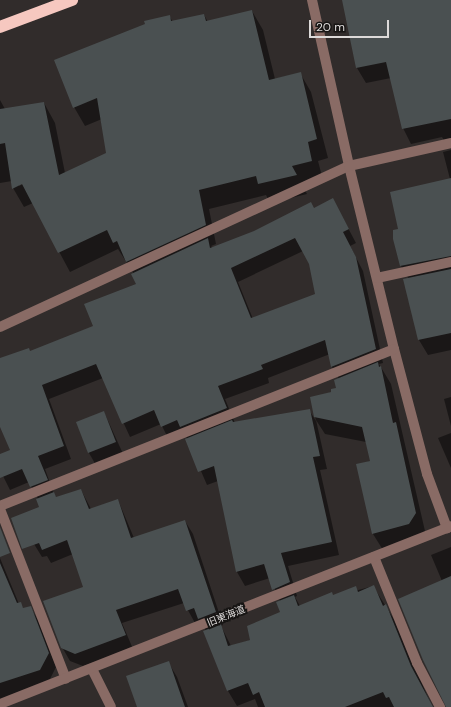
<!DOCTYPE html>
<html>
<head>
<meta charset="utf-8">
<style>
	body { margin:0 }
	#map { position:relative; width:451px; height:707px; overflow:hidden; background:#312c2b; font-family:"DM Sans","Noto Sans JP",sans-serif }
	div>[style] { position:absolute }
	.shadow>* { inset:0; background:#0007 }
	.building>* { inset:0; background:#4a5051 }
	.minor>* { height:10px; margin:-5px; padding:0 5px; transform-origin:5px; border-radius:5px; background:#896b65 }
	.highway>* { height:12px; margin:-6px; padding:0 6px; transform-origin:6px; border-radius:6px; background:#f6c8c0 }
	span { translate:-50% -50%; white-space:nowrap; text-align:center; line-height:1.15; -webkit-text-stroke:4px #171514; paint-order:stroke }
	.street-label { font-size:10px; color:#dddad9 }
	.scale { position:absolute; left:309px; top:20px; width:80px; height:18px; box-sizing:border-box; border:2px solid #dddad9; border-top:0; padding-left:5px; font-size:12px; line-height:14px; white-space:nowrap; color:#dddad9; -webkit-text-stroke:3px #171514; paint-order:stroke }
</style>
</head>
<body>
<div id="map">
	<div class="shadow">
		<i style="clip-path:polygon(343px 0,451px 0,451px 145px,447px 146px,442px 137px,411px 144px,403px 128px,391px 78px,366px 83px,357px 68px)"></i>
		<i style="clip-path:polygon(evenodd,252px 11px,263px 30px,275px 79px,300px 73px,311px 92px,328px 158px,318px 161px,323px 180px,302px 185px,307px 194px,270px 203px,266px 195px,209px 209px,216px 244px,211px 246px,213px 248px,314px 209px,340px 213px,356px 243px,350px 246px,363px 271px,383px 363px,379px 364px,391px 384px,425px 531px,418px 541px,383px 550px,373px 534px,357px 465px,371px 461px,366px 442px,325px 434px,316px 420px,327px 469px,320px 470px,339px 555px,288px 566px,297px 596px,295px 597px,300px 606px,373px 586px,395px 621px,432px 707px,258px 707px,255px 699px,237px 706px,228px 691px,205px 631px,206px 631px,201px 621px,195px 623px,184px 603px,122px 623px,133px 649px,83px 666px,70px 661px,62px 647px,84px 587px,73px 554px,51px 563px,47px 556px,42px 557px,34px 544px,41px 507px,38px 499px,29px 482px,10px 490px,0 470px,0 455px,11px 451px,0 424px,0 360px,30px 352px,95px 326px,137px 284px,134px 274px,118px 249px,70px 272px,33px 203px,24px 207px,13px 188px,12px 181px,0 183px,0 100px,5px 109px,44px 103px,55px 123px,65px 173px,108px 154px,102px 119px,85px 126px,74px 107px,169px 16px,173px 22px,204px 15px,208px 22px,252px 11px,27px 182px,19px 186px,19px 184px,27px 182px,252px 11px,303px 251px,310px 264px,317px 295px,253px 319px,238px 282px,303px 251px,252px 11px,330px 354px,332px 367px,339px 379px,337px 388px,332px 392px,311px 398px,316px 421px,309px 410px,235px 423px,225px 399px,269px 383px,268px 378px,330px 354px,252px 11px,103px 378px,130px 437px,161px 424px,169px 440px,185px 434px,207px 485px,218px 481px,237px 572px,245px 586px,270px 578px,280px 601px,281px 613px,251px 640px,231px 646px,221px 626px,223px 625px,193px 534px,185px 521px,134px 538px,118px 500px,91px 509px,81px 490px,56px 498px,54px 494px,45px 469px,71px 459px,49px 399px,103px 378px)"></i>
		<i style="clip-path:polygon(451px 150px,451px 350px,428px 355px,419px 340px,405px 280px,409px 279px,401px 266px,394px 239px,400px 230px,450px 179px,443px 152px)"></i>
		<i style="clip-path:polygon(451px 397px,451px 426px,444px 399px)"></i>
		<i style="clip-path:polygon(104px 412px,124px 456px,97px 467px,89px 453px)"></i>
		<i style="clip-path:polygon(451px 433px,451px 468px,438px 438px)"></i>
		<i style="clip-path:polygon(451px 547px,451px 707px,447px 707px,442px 581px,431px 555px)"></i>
		<i style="clip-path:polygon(0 558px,19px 604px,24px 609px,30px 607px,38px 620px,56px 667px,48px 683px,0 701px)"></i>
		<i style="clip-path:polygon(168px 662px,177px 677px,188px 707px,138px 707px)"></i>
	</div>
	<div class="building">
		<i style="clip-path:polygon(342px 0,451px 0,451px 119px,402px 129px,386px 62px,356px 68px)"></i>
		<i style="clip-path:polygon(252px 10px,269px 80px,301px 72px,317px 139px,308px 142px,312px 161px,292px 166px,297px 175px,258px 184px,256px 176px,199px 190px,206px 225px,126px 262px,117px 241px,113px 243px,107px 230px,58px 253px,22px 184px,12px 189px,5px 143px,0 144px,0 109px,44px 102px,59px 175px,106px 153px,97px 98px,73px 108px,54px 60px,145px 24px,144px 21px,170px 15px,171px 21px,204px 14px,206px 21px)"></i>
		<i style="clip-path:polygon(451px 178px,451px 256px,400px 266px,393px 239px,393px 230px,398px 229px,390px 192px)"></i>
		<i style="clip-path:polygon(evenodd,333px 198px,349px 229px,343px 232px,356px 257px,376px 349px,331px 367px,325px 340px,261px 365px,263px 369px,218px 386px,227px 408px,180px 427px,177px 420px,161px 427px,154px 410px,122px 424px,96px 364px,42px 385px,64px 446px,38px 456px,48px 480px,30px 487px,22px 469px,0 478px,0 454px,10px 450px,0 427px,0 358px,29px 348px,30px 351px,93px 326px,84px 304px,136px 284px,131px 274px,208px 238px,210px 248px,254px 231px,311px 202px,314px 208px,333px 198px,295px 238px,309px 264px,315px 294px,251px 318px,231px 268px,295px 238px)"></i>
		<i style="clip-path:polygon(451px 269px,451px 333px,418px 340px,403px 279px)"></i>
		<i style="clip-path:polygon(378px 362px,379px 367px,381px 366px,393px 423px,396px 422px,416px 513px,409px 524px,372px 534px,356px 464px,370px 461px,362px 427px,314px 417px,310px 397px,331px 392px,331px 389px,336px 388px,334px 380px)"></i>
		<i style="clip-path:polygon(310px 409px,320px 456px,313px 457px,332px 542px,281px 553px,290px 582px,272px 590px,264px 564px,236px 572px,214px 466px,198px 472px,185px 439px,232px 420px,233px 422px)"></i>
		<i style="clip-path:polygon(104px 411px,116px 442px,88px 453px,76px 422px)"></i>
		<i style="clip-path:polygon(81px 489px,89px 509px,118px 499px,131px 538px,185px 520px,216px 612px,198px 619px,194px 608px,186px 611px,178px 589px,116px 610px,126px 635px,75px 654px,61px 648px,43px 601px,83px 587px,67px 540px,42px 550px,39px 543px,22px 549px,11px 518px,39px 507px,36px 499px,54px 492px,56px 497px)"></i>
		<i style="clip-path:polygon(0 527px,10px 553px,0 557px)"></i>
		<i style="clip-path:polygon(0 563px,17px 603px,21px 602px,23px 608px,31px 606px,49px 653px,40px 670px,0 683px)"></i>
		<i style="clip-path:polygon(451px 576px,451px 707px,446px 707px,423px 660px,398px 599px)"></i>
		<i style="clip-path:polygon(374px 585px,383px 606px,386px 604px,411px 666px,433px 707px,394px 707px,389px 697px,386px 698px,383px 692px,345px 707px,265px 707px,259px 692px,253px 695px,248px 683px,227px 691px,203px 631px,221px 624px,228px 646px,250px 640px,247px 626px,280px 612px,276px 602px,294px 595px,298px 606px,332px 592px,333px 595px,356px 586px,358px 592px)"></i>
		<i style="clip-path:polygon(169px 661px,185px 707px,137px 707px,126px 676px)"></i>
	</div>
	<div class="minor">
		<i style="left:312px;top:0;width:170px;rotate:77.4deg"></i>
		<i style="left:349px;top:166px;width:188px;rotate:76.2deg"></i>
		<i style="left:394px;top:349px;width:129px;rotate:75.2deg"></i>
		<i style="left:427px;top:474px;width:58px;rotate:69.7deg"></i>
		<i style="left:377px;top:278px;width:76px;rotate:-12.2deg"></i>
		<i style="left:0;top:327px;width:384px;rotate:-24.8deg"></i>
		<i style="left:349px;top:166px;width:105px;rotate:-12.7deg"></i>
		<i style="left:0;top:506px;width:424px;rotate:-21.7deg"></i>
		<i style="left:0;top:509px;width:182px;rotate:68.8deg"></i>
		<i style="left:374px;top:557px;width:114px;rotate:67.9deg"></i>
		<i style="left:417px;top:663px;width:50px;rotate:62.4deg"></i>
		<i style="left:92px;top:669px;width:42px;rotate:63.4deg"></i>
		<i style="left:0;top:704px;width:485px;rotate:-21.5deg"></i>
	</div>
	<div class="highway">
		<i style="left:0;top:27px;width:77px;rotate:-20.6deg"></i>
	</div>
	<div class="street-label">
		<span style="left:226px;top:616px;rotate:-22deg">旧東海道</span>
	</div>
	<div class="scale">20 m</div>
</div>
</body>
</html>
